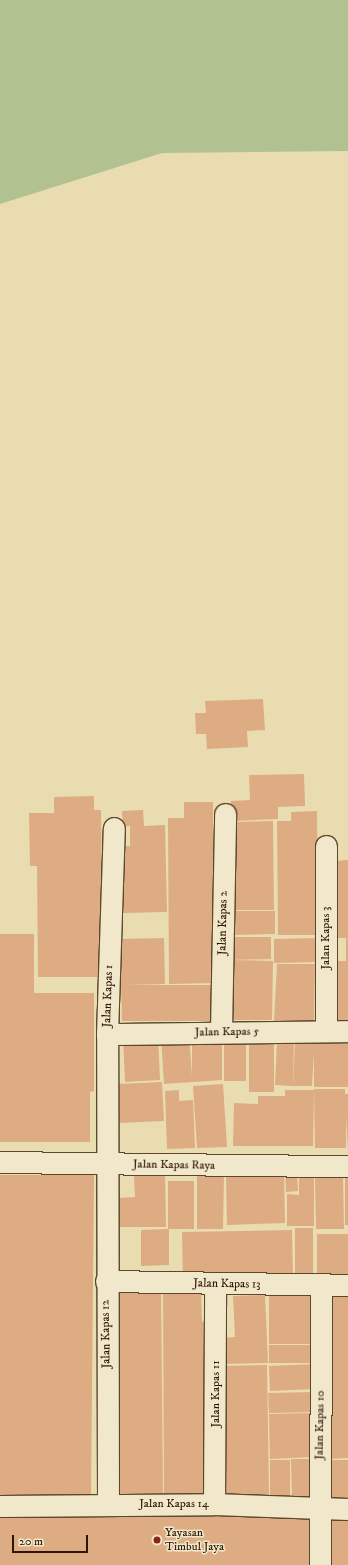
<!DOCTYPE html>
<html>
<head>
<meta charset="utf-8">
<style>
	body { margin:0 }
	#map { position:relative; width:348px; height:1565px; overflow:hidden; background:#eadcb1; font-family:"IM FELL DW Pica",serif }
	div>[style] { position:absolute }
	.green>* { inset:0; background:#b1c290 }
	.building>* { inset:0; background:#ddac83 }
	.roads { filter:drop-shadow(1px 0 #5c472c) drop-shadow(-1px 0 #5c472c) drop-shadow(0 1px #5c472c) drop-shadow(0 -1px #5c472c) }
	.minor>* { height:21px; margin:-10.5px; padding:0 10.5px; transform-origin:10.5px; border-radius:10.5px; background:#f1e8cc }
	.dots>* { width:11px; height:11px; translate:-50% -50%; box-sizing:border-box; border:2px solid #f1e8cc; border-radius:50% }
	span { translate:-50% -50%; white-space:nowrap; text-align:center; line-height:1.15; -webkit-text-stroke:3px #f1e8cc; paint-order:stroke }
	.street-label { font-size:12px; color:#2d1500 }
	.poi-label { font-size:12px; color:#2d1500 }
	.left { translate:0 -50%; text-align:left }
	.scale { position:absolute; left:12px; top:1535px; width:76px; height:18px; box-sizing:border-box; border:2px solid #2d1500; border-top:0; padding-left:5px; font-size:12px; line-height:14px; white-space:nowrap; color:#2d1500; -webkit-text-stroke:3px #f1e8cc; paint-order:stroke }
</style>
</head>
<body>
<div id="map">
	<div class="green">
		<i style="clip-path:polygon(0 0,348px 0,348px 151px,162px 153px,0 204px)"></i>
	</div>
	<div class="building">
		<i style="clip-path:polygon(263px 699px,265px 730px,247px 731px,248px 747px,207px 749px,206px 734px,196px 734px,195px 713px,206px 713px,205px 701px)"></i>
		<i style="clip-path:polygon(304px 774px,305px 806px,278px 807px,278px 819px,232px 821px,231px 801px,250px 800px,249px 775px)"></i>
		<i style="clip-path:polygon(94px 796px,94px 810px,101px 810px,103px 977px,38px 977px,37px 866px,30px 866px,29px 813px,54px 813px,54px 797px)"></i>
		<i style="clip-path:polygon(184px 802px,213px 802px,214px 983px,169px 984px,168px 818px,184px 818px)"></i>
		<i style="clip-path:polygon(143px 810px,144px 826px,165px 825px,167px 912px,123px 913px,122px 846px,130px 846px,130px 826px,123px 826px,122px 811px)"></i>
		<i style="clip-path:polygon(317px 811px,318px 935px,278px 935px,277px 821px,291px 821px,291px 812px)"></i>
		<i style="clip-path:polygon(273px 821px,274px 910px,229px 910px,229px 822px)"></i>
		<i style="clip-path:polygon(348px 860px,348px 1022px,331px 1023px,329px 961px,346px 961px,346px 938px,335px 938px,334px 861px)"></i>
		<i style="clip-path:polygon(227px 911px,275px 911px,275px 934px,228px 935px)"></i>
		<i style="clip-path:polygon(0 934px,34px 934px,34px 993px,94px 993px,94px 1091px,90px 1092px,90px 1142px,0 1142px)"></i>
		<i style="clip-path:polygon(229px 937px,271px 937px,271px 959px,229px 960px)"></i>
		<i style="clip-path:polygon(164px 938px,165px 984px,126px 985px,214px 985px,214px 1021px,122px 1021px,120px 939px)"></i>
		<i style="clip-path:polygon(318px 938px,319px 962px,274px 963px,274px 939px)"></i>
		<i style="clip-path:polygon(229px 960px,273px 961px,272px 1020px,229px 1020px)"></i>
		<i style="clip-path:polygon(277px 964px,315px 964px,314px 1022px,274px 1021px)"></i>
		<i style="clip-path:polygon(158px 1035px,160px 1080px,125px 1082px,123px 1037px)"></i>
		<i style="clip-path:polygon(189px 1035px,192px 1076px,192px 1037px,222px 1037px,222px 1080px,164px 1084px,161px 1037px)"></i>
		<i style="clip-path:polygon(249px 1039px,274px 1039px,274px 1092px,249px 1092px)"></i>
		<i style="clip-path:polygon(224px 1041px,246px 1041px,246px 1081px,224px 1081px)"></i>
		<i style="clip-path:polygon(277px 1041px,294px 1041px,293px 1086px,275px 1085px)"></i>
		<i style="clip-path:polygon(348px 1042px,348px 1087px,314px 1087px,314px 1052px,312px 1086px,293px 1086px,295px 1043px)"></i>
		<i style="clip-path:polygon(162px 1082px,164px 1121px,119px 1123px,117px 1084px)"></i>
		<i style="clip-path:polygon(223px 1084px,227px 1147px,197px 1148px,193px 1086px)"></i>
		<i style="clip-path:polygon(314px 1089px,345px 1089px,345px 1094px,348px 1094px,348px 1152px,346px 1116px,346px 1148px,315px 1148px)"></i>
		<i style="clip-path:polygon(179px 1090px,179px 1101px,193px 1100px,195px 1148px,167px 1149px,165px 1091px)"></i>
		<i style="clip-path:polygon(285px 1090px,314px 1090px,313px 1146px,233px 1146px,234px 1103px,258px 1104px,258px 1096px,285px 1096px)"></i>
		<i style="clip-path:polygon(285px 1171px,297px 1171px,298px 1191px,286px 1192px)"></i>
		<i style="clip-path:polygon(284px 1172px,285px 1223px,227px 1225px,226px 1174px)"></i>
		<i style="clip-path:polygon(314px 1174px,314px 1226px,287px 1226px,287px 1194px,299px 1195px,299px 1175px)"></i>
		<i style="clip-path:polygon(0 1175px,94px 1175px,91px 1497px,0 1496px)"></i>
		<i style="clip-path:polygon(165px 1175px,166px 1227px,119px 1227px,118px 1198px,135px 1197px,134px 1176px)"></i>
		<i style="clip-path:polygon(197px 1176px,224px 1176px,223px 1229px,197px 1229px)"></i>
		<i style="clip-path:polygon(315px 1177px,343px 1177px,344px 1229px,316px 1229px)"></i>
		<i style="clip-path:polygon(345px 1178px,348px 1178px,348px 1225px,345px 1225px)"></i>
		<i style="clip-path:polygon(168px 1181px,194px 1181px,194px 1229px,169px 1229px,169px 1265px,141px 1266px,141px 1230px,168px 1229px)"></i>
		<i style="clip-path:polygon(295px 1228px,313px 1228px,313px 1278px,295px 1278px)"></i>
		<i style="clip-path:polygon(292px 1230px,293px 1278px,183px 1280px,182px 1232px)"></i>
		<i style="clip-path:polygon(317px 1234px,348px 1234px,348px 1278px,317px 1278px)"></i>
		<i style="clip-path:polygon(161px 1284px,163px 1495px,119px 1496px,117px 1285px)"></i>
		<i style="clip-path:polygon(328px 1286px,348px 1286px,348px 1458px,330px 1459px)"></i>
		<i style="clip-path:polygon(163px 1290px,201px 1290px,202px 1322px,206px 1322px,207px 1497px,164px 1497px)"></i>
		<i style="clip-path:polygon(315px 1290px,315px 1344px,269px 1344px,269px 1291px)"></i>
		<i style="clip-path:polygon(265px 1295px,268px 1363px,222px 1364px,221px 1338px,235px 1337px,233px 1296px)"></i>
		<i style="clip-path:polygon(269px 1345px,316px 1345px,316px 1363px,269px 1363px)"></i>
		<i style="clip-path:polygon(315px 1364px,316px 1389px,270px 1391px,269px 1366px)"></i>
		<i style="clip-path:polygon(267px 1365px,269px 1495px,223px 1496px,221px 1366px)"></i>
		<i style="clip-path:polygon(314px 1392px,315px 1412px,269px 1413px,268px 1393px)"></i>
		<i style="clip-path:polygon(313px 1413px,314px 1457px,270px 1459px,269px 1414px)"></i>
		<i style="clip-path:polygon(291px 1459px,313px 1459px,313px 1498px,292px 1498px)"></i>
		<i style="clip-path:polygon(270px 1460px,290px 1460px,290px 1496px,270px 1496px)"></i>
		<i style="clip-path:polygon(329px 1460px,348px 1460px,348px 1501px,329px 1501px)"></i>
		<i style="clip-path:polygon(348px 1510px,348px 1562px,338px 1562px,348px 1562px,348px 1565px,327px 1565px,326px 1511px)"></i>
		<i style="clip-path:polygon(0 1513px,311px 1517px,310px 1565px,0 1565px)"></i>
	</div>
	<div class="roads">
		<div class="minor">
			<i style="left:221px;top:1031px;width:217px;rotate:-88.9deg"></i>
			<i style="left:326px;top:1031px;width:185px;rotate:-90deg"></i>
			<i style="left:107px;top:1034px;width:241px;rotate:-0.7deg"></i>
			<i style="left:0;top:1162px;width:348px;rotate:0.7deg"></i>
			<i style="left:106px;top:1281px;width:242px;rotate:0.9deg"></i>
			<i style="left:108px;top:1504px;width:470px;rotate:-90.1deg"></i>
			<i style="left:107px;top:1034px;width:206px;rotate:-88.1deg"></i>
			<i style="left:214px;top:1504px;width:220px;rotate:-89.7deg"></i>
			<i style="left:0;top:1506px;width:214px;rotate:-0.5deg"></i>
			<i style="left:214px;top:1504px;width:134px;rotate:2.1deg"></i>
			<i style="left:320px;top:1565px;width:280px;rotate:-89.8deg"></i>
		</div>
	</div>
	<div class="dots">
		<i style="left:157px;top:1540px;background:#8f2418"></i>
	</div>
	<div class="street-label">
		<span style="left:223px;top:923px;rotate:-89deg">Jalan Kapas 2</span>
		<span style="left:326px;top:938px;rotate:-90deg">Jalan Kapas 3</span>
		<span style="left:108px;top:996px;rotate:-88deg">Jalan Kapas 1</span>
		<span style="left:227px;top:1032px;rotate:-1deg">Jalan Kapas 5</span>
		<span style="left:174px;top:1165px;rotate:1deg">Jalan Kapas Raya</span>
		<span style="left:227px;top:1284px;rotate:1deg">Jalan Kapas 13</span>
		<span style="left:106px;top:1334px;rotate:-91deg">Jalan Kapas 12</span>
		<span style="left:216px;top:1394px;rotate:-90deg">Jalan Kapas 11</span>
		<span style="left:320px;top:1425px;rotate:-89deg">Jalan Kapas 10</span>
		<span style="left:174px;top:1504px">Jalan Kapas 14</span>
	</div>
	<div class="poi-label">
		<span class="left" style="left:165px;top:1540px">Yayasan<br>Timbul Jaya</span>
	</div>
	<div class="scale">20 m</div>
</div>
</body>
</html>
